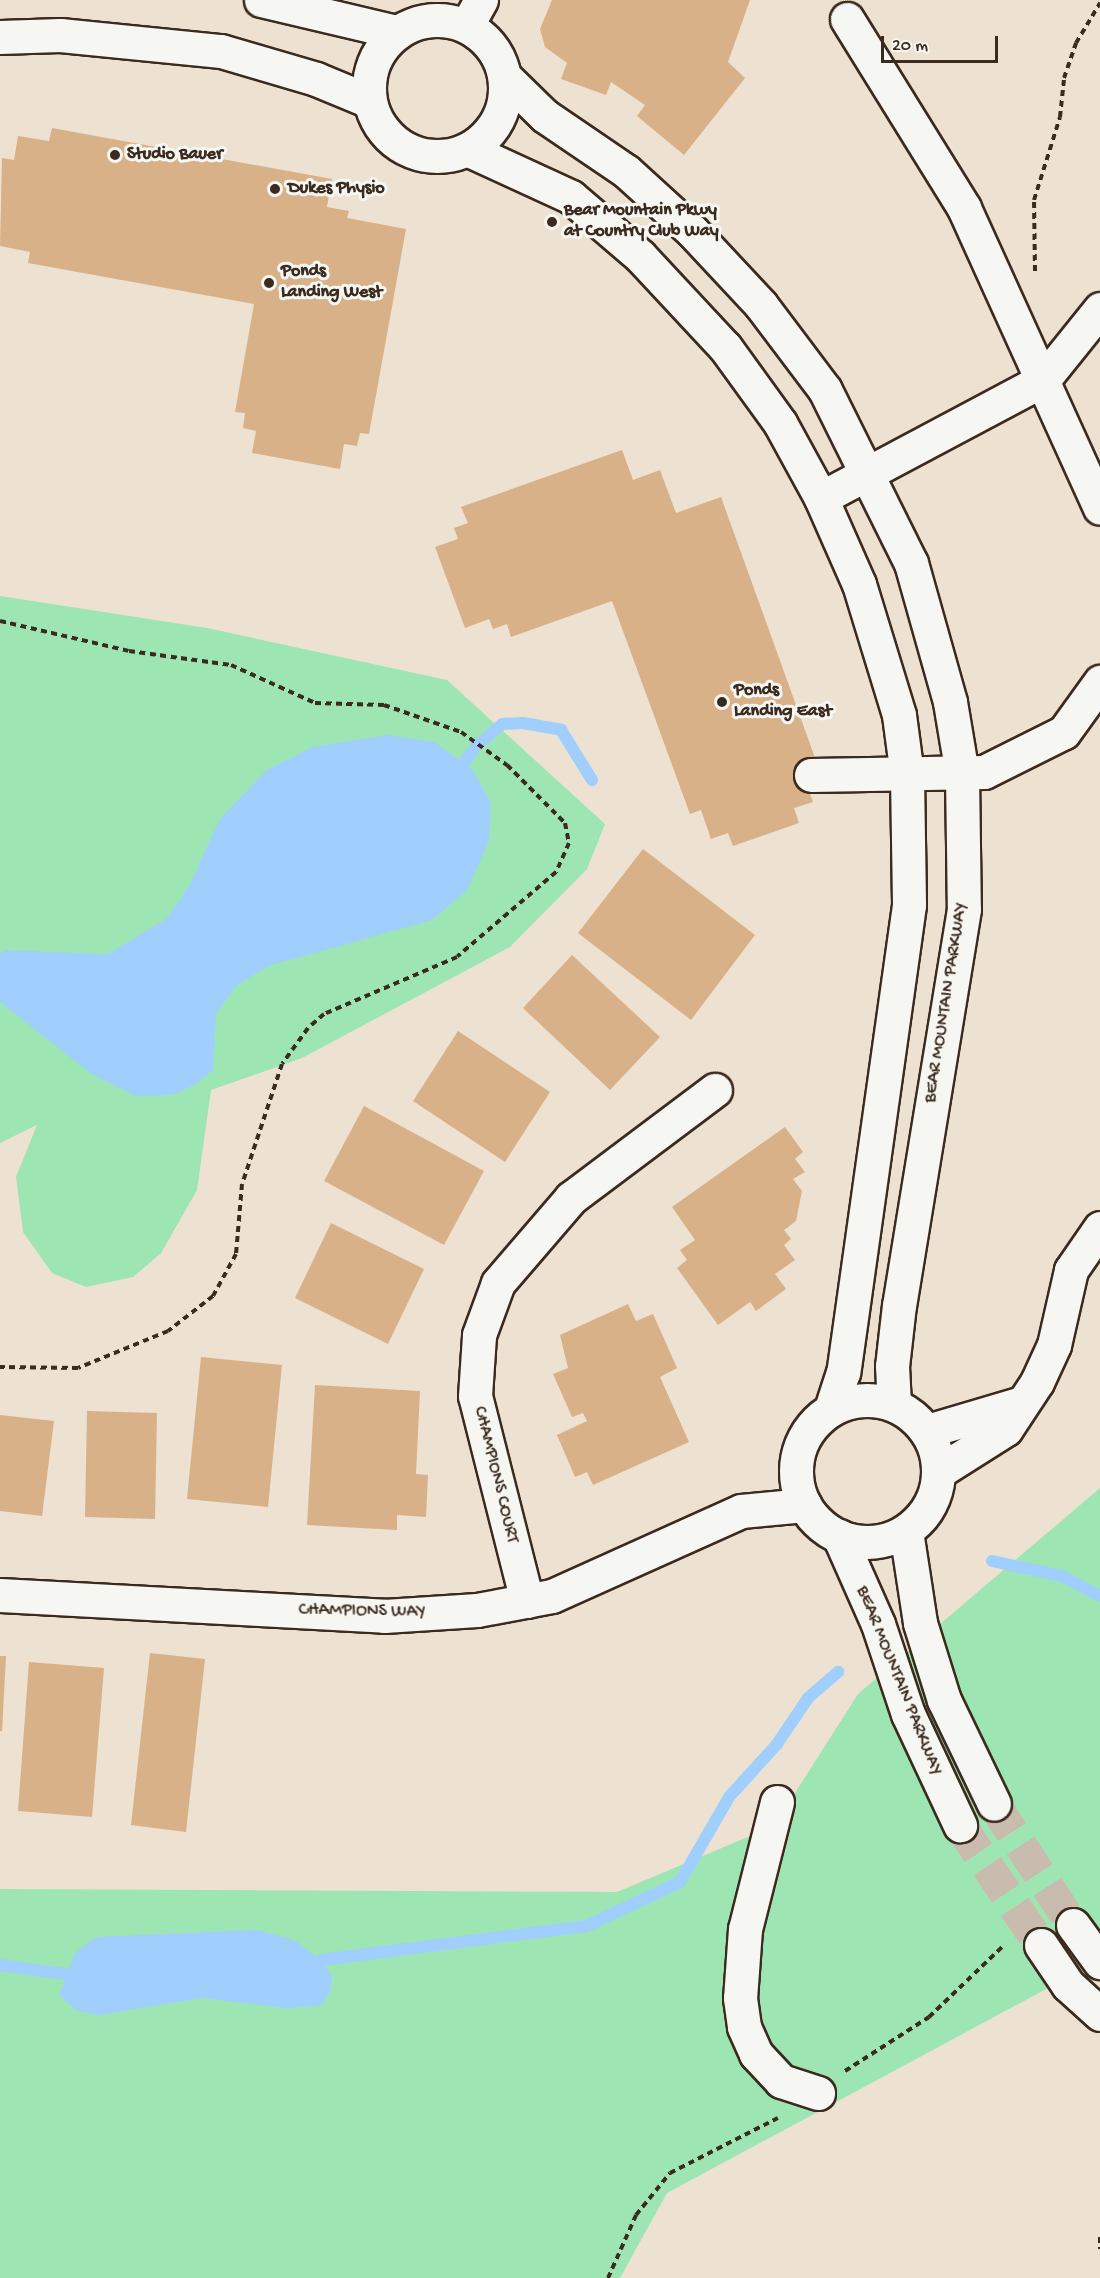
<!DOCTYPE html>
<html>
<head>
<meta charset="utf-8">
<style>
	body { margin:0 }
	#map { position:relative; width:1100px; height:2278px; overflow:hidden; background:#ede1d2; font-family:"Gochi Hand",sans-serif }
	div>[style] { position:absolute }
	.green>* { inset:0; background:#9de5b2 }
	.water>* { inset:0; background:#a1cffd }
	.stream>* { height:12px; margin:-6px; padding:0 6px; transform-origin:6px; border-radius:6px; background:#a1cffd }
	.building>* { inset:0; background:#d8b189 }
	.minor-tunnel>* { height:33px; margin-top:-16.5px; transform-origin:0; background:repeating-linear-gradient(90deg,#c9bcae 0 33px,transparent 0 49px) }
	.path>* { height:4px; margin-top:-2px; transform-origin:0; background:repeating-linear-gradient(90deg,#3b2a1e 0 6px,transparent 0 10.5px) }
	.roads { filter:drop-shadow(2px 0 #3b2a1e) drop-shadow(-2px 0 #3b2a1e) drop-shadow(0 2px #3b2a1e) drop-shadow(0 -2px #3b2a1e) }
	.minor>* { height:33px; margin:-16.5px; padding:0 16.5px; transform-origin:16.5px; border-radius:16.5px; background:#f6f6f2 }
	.minor>.ring { margin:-16.5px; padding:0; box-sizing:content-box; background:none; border:33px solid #f6f6f2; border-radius:50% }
	.dots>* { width:16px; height:16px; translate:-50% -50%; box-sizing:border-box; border:3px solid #f6f6f2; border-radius:50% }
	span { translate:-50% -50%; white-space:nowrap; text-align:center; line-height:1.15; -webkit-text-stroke:6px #f6f6f2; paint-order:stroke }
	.poi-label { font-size:18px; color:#3b2a1e; font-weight:700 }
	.left { translate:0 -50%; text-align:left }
	.street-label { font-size:18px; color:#3b2a1e }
	.scale { position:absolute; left:881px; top:36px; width:117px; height:27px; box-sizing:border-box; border:3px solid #3b2a1e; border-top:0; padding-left:8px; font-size:18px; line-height:21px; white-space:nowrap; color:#3b2a1e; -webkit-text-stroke:4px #f6f6f2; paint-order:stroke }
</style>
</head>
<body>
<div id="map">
	<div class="green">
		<i style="clip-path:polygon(0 596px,207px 628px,447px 680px,605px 824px,587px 869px,510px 947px,302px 1058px,211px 1090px,197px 1190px,161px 1253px,133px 1277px,86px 1287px,52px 1273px,23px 1232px,16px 1177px,37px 1125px,0 1143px)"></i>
		<i style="clip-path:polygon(1100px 1488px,1100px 1960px,667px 2193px,620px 2278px,0 2278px,0 1889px,617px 1892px,774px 1826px,858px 1694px)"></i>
	</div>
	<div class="water">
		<i style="clip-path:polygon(388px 735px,434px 742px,472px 769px,491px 803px,489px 841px,467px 890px,432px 920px,268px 966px,236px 986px,216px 1014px,213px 1070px,196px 1084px,173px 1095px,136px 1096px,93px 1075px,0 1002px,0 954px,6px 950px,108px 954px,166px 919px,189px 886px,220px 819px,267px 770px,312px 747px)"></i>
		<i style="clip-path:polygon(257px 1930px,294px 1940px,321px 1960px,332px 1976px,330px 1992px,321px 2006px,286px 2008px,202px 1998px,99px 2015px,76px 2010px,59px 1995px,75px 1953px,96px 1937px)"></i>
	</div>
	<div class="stream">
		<i style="left:464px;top:763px;width:19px;rotate:-55deg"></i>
		<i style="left:475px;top:747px;width:35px;rotate:-40deg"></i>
		<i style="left:502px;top:724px;width:21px;rotate:-3deg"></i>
		<i style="left:523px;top:723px;width:39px;rotate:10deg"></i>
		<i style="left:561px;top:730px;width:59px;rotate:58.2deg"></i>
		<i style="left:992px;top:1561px;width:72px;rotate:12.1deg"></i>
		<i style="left:1062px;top:1576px;width:43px;rotate:27.8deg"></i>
		<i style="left:321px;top:1960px;width:268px;rotate:-7.3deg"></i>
		<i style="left:587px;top:1926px;width:103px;rotate:-25.3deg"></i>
		<i style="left:680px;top:1882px;width:98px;rotate:-60deg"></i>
		<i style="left:729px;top:1797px;width:72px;rotate:-47.8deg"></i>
		<i style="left:777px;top:1744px;width:55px;rotate:-56deg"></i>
		<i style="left:808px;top:1698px;width:40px;rotate:-41deg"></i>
		<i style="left:0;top:1965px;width:65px;rotate:8deg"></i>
	</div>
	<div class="building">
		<i style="clip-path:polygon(552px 0,750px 0,728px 62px,745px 78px,684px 155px,637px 116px,645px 105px,611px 82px,606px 95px,561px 79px,567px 63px,545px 47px,540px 29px)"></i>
		<i style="clip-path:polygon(52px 128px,332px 179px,327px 207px,349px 211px,347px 218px,406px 229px,369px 434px,360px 433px,357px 446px,344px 444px,340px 469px,252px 453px,256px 431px,243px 428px,245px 413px,235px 412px,254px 304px,28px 263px,30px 252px,0 246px,2px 158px,14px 160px,18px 136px,49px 141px)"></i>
		<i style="clip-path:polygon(622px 450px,633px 480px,660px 470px,676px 513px,721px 497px,818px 766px,802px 772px,813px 802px,794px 808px,799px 823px,733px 846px,728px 833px,711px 839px,701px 810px,690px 814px,612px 601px,511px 637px,507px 624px,493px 629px,489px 619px,465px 628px,435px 547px,458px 539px,454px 528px,468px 523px,461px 507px)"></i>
		<i style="clip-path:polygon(643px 849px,755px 935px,691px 1020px,578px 933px)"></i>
		<i style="clip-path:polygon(572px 955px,660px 1037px,610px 1090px,523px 1008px)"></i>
		<i style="clip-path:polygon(458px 1031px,550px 1092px,505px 1162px,413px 1101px)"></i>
		<i style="clip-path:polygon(364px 1106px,484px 1171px,444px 1245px,324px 1181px)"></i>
		<i style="clip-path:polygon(785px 1127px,803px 1152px,795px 1159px,805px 1172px,793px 1179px,802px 1191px,796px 1221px,784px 1230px,791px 1239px,784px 1245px,795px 1260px,775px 1274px,786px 1289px,756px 1311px,750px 1302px,718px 1325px,677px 1268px,687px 1260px,680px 1250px,695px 1240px,672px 1207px)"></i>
		<i style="clip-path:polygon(331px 1223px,424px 1269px,388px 1344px,295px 1298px)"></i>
		<i style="clip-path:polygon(628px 1304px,636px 1321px,653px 1314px,677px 1368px,660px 1377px,689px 1442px,593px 1485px,587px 1472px,575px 1477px,557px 1435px,587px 1421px,583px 1413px,572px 1417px,553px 1374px,568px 1368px,560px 1335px)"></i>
		<i style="clip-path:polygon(201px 1357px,282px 1365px,268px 1507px,187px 1499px)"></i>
		<i style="clip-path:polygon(315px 1385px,420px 1391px,416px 1474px,428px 1475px,426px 1517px,397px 1515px,397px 1530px,307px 1525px)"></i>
		<i style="clip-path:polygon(87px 1411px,157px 1413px,155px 1519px,85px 1517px)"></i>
		<i style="clip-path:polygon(0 1415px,54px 1421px,42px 1516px,0 1511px)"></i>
		<i style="clip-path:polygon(150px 1653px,205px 1659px,186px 1832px,131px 1825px)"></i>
		<i style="clip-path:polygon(0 1656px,6px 1656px,2px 1731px,0 1731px)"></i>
		<i style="clip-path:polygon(29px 1662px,104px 1668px,92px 1817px,18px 1811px)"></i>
	</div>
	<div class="minor-tunnel">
		<i style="left:994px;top:1804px;width:145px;rotate:56.9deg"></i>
		<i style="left:960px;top:1825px;width:145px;rotate:56deg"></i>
	</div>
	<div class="path">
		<i style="left:1035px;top:271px;width:71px;rotate:-90.8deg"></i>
		<i style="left:1034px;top:200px;width:87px;rotate:-72.6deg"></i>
		<i style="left:1060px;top:117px;width:39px;rotate:-84deg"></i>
		<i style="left:1064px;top:78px;width:37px;rotate:-71deg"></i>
		<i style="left:1076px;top:43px;width:47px;rotate:-59deg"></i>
		<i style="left:0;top:621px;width:132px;rotate:13.1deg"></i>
		<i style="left:129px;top:651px;width:103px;rotate:7.8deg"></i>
		<i style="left:231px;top:665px;width:92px;rotate:24.3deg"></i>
		<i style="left:315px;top:703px;width:69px;rotate:1.7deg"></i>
		<i style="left:384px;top:705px;width:82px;rotate:19.3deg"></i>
		<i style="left:461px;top:732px;width:57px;rotate:35.7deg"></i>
		<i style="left:507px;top:765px;width:82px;rotate:45deg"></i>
		<i style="left:565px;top:823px;width:20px;rotate:79deg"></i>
		<i style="left:569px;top:843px;width:32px;rotate:114deg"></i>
		<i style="left:556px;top:872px;width:130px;rotate:139.4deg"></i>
		<i style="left:457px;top:957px;width:145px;rotate:156.8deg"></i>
		<i style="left:324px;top:1014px;width:21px;rotate:139deg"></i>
		<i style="left:308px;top:1028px;width:44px;rotate:125.8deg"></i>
		<i style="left:282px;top:1064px;width:126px;rotate:108.4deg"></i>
		<i style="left:242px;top:1184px;width:70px;rotate:94.9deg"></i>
		<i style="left:236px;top:1254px;width:48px;rotate:118.7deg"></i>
		<i style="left:213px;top:1296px;width:57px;rotate:142.1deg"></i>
		<i style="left:168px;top:1331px;width:97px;rotate:157.7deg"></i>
		<i style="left:78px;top:1368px;width:78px;rotate:-179.3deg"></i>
		<i style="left:845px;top:2071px;width:100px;rotate:-32.7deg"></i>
		<i style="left:929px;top:2017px;width:105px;rotate:-43.8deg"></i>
		<i style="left:1100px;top:2237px;width:12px;rotate:90deg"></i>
		<i style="left:608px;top:2278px;width:69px;rotate:-66deg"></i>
		<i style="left:636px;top:2215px;width:54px;rotate:-51deg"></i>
		<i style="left:670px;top:2173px;width:121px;rotate:-27deg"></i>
	</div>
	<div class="roads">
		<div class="minor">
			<i style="left:261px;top:0;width:139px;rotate:13.3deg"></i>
			<i style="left:847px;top:19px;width:222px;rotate:58.2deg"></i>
			<i style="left:964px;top:208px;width:329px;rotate:65.6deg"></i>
			<i class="ring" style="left:369px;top:20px;width:103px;height:103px"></i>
			<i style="left:467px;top:25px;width:29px;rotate:-61deg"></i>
			<i style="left:0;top:37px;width:60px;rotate:-1.9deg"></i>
			<i style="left:60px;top:35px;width:162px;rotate:5.7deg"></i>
			<i style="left:221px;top:51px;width:99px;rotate:16.4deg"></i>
			<i style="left:316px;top:79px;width:57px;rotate:22.5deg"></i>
			<i style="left:506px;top:78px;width:54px;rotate:44.3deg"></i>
			<i style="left:545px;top:116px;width:98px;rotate:34.2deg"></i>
			<i style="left:626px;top:171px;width:89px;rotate:42.3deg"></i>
			<i style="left:692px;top:231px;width:101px;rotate:47deg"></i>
			<i style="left:761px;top:305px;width:106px;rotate:53deg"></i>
			<i style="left:825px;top:390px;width:193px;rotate:63.6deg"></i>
			<i style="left:911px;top:563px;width:144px;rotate:74.3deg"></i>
			<i style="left:950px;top:702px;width:73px;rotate:80.5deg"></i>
			<i style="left:962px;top:774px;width:135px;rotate:89.2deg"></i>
			<i style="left:964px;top:909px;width:401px;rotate:99.3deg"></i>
			<i style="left:899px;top:1305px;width:61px;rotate:96.5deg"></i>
			<i style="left:892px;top:1366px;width:39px;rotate:87deg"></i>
			<i style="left:469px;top:150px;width:112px;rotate:24.7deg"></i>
			<i style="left:571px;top:197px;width:91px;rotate:40.5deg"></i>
			<i style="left:640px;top:256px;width:125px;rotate:47deg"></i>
			<i style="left:725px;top:347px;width:94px;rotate:54.1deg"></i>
			<i style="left:780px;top:423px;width:85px;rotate:61.3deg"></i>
			<i style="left:821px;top:498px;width:94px;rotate:66.2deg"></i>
			<i style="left:859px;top:584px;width:137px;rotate:73deg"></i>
			<i style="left:899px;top:715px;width:61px;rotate:82.4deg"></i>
			<i style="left:907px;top:775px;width:130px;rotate:89.1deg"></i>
			<i style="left:909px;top:905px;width:472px;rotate:98deg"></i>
			<i style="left:843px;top:1372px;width:39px;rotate:108deg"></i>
			<i style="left:821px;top:498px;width:251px;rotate:-28deg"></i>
			<i style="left:1043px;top:380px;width:91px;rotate:-51.2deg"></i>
			<i style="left:811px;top:775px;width:173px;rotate:-1deg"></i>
			<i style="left:984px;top:772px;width:89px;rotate:-26.6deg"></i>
			<i style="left:1064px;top:732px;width:62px;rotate:-54.2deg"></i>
			<i class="ring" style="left:796px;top:1400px;width:109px;height:109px"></i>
			<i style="left:927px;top:1431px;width:96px;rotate:-16.4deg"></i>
			<i style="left:938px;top:1472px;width:80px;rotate:-32.3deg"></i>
			<i style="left:1006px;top:1429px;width:56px;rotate:-56.6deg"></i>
			<i style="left:1037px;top:1382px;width:41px;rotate:-65.3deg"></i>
			<i style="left:1054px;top:1345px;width:77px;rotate:-77.2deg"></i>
			<i style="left:1071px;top:1270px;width:51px;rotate:-55.4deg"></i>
			<i style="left:906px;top:1531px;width:93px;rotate:81.3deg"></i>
			<i style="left:920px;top:1623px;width:81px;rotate:72.7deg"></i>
			<i style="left:944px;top:1700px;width:115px;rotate:64.3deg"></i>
			<i style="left:839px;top:1536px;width:96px;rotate:66.1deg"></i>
			<i style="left:878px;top:1624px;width:95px;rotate:71.6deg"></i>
			<i style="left:908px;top:1714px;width:123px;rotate:64.9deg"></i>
			<i style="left:0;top:1595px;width:385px;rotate:3.1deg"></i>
			<i style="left:384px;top:1616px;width:93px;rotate:-3.7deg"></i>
			<i style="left:477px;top:1610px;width:76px;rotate:-10.6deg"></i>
			<i style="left:552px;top:1596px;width:207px;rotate:-24.2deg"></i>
			<i style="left:741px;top:1511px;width:64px;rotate:-5.4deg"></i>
			<i style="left:527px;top:1601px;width:211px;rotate:-104.2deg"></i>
			<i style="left:475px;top:1396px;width:61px;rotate:-86.2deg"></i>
			<i style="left:479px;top:1335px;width:55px;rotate:-69.9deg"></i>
			<i style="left:498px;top:1283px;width:112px;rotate:-49.3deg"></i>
			<i style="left:571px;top:1198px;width:180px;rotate:-36.9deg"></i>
			<i style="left:777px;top:1802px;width:131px;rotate:104.1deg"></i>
			<i style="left:745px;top:1929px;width:69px;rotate:94.1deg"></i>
			<i style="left:740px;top:1998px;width:29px;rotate:82deg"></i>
			<i style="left:744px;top:2027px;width:30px;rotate:66deg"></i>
			<i style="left:756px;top:2054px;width:37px;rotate:47deg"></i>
			<i style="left:781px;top:2081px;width:39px;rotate:18deg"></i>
			<i style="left:1073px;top:1925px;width:46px;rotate:53.9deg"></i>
			<i style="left:1041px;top:1945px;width:48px;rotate:56deg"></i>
			<i style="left:1068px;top:1985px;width:43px;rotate:42.2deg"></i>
		</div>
	</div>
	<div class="dots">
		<i style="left:115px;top:155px;background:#3b2a1e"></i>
		<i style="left:275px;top:189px;background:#3b2a1e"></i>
		<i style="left:552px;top:222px;background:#3b2a1e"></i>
		<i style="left:269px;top:283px;background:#3b2a1e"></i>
		<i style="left:722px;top:702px;background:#3b2a1e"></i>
	</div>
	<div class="poi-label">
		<span class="left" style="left:127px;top:155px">Studio Bauer</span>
		<span class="left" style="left:288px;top:189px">Dukes Physio</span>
		<span class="left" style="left:564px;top:222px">Bear Mountain Pkwy<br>at Country Club Way</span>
		<span class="left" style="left:281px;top:283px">Ponds<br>Landing West</span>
		<span class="left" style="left:734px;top:702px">Ponds<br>Landing East</span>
	</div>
	<div class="street-label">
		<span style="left:947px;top:1003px;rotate:-81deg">BEAR MOUNTAIN PARKWAY</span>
		<span style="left:495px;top:1475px;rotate:76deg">CHAMPIONS COURT</span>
		<span style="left:362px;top:1612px;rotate:1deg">CHAMPIONS WAY</span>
		<span style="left:898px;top:1681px;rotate:68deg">BEAR MOUNTAIN PARKWAY</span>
	</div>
	<div class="scale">20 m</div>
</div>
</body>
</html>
